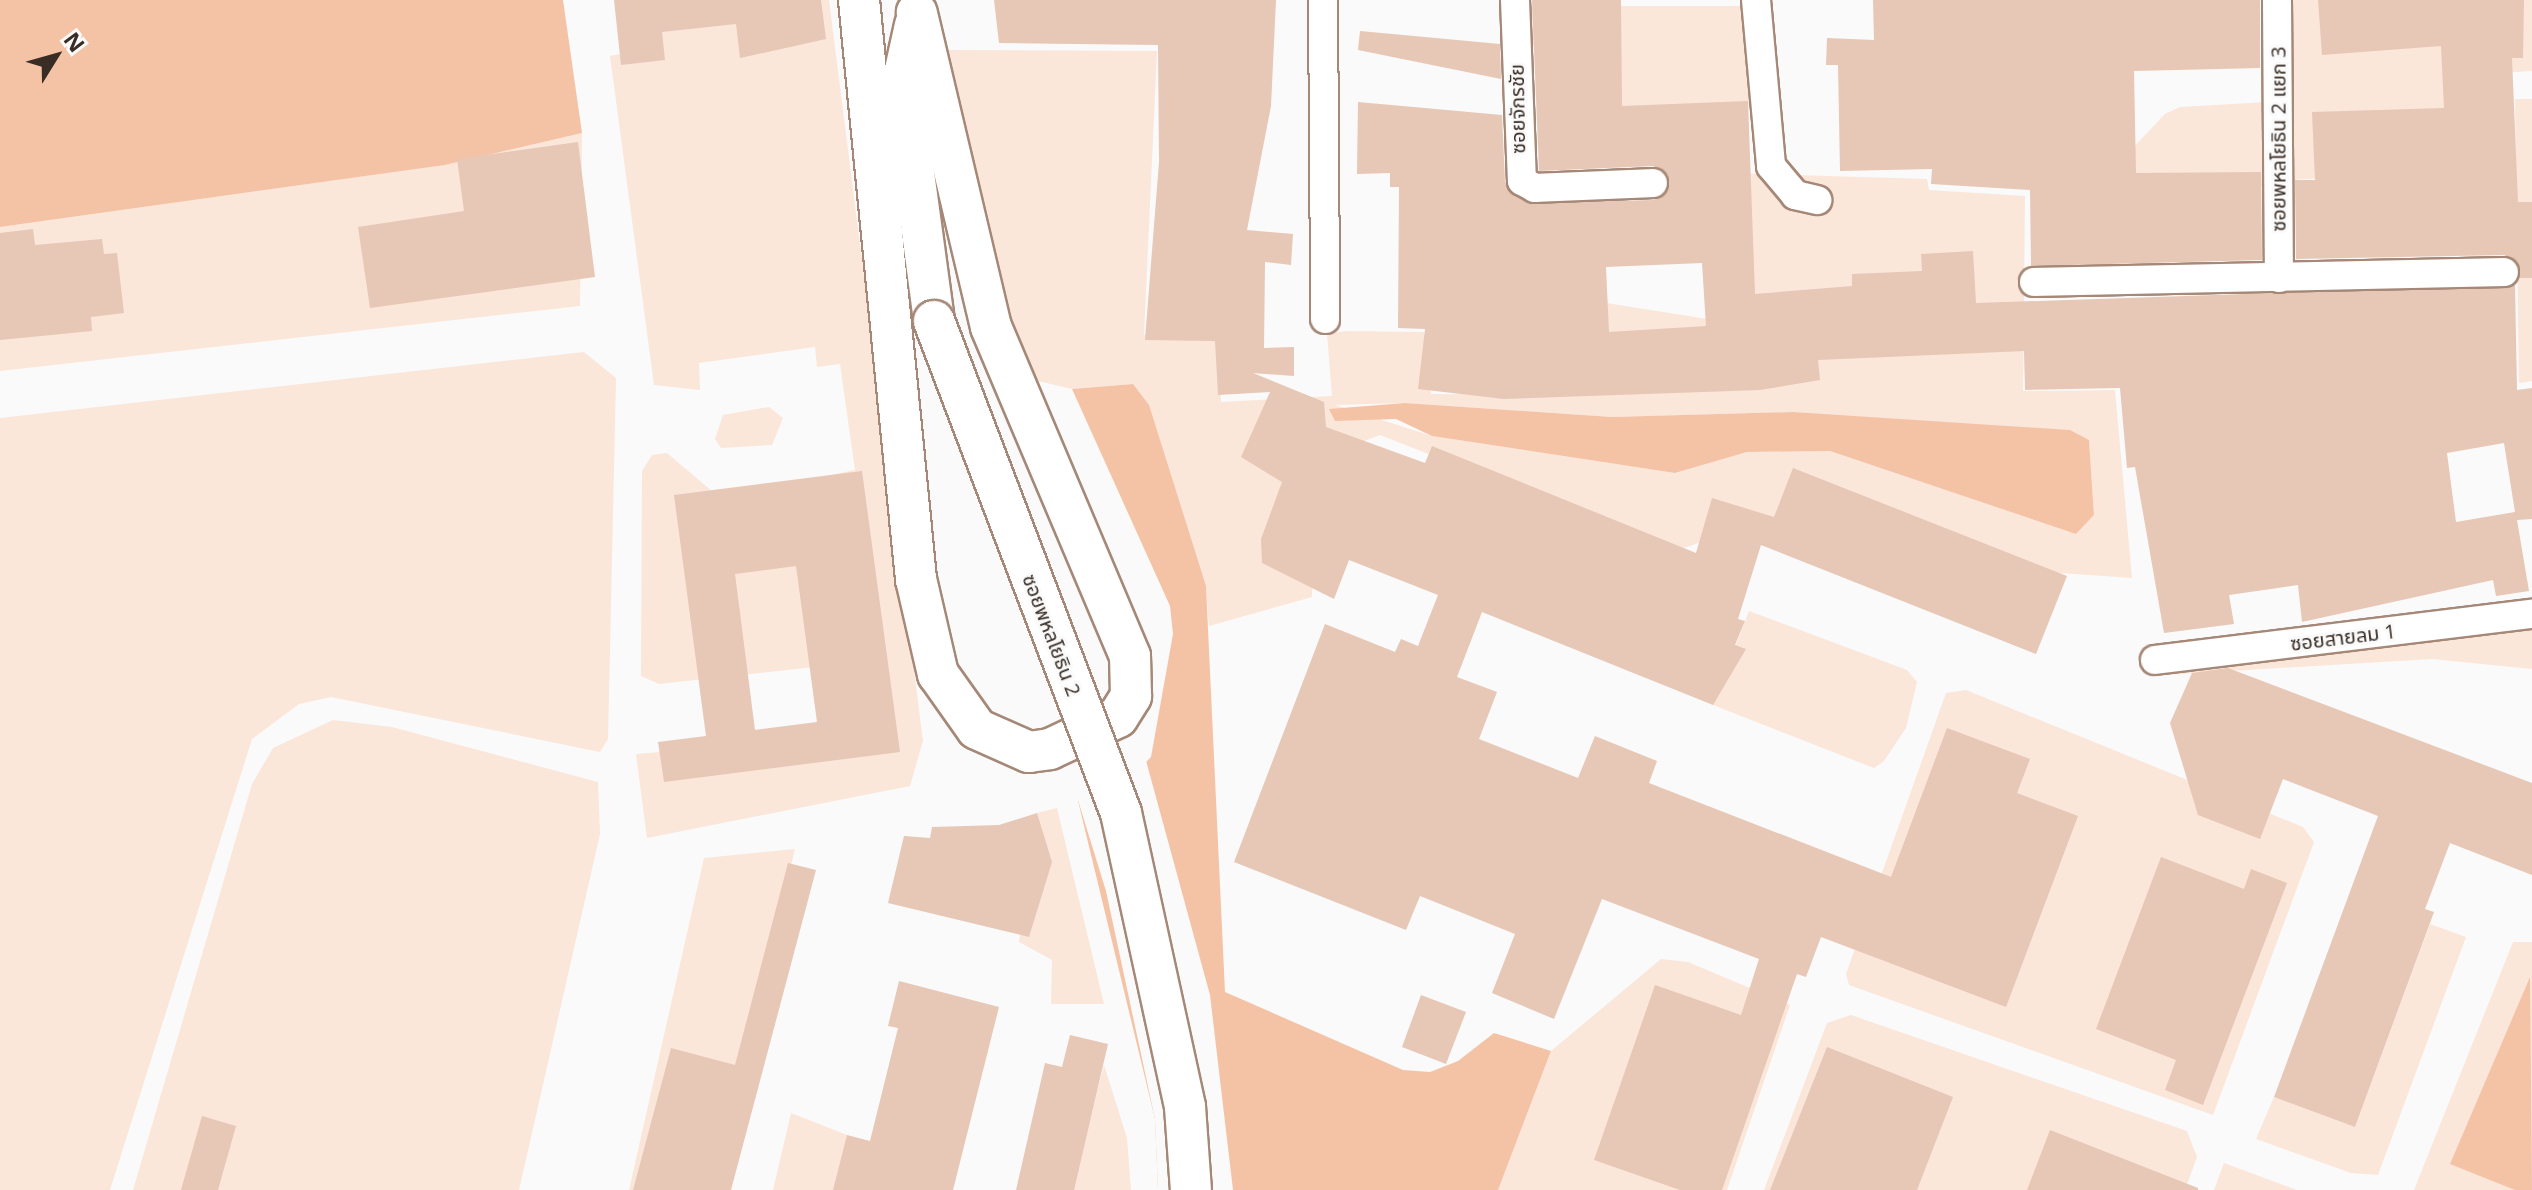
<!DOCTYPE html>
<html>
<head>
<meta charset="utf-8">
<style>
	body { margin:0 }
	#map { position:relative; width:2532px; height:1190px; overflow:hidden; background:#fafafa; font-family:"Open Sans","Noto Sans Thai",sans-serif }
	div>[style] { position:absolute }
	.green>* { inset:0; background:#fbe6da }
	.water>* { inset:0; background:#f4c3a6 }
	.pier>* { inset:0; background:#fafafa }
	.building>* { inset:0; background:#e7c7b5 }
	.roads { filter:drop-shadow(2px 0 #a58877) drop-shadow(-2px 0 #a58877) drop-shadow(0 2px #a58877) drop-shadow(0 -2px #a58877) }
	.street>* { height:28px; margin:-14px; padding:0 14px; transform-origin:14px; border-radius:14px; background:#fff }
	.secondary>* { height:40px; margin:-20px; padding:0 20px; transform-origin:20px; border-radius:20px; background:#fff }
	.bridges { filter:drop-shadow(2px 0 #a58877) drop-shadow(-2px 0 #a58877) drop-shadow(0 2px #a58877) drop-shadow(0 -2px #a58877) }
	.secondary-bridge>* { height:40px; margin:-20px; padding:0 20px; transform-origin:20px; border-radius:20px; background:#fff }
	span { translate:-50% -50%; white-space:nowrap; text-align:center; line-height:1.15; -webkit-text-stroke:6px #fafafa; paint-order:stroke }
	.street-label { font-size:20px; color:#382c25 }
	.north { position:absolute; left:16px; top:16px; width:80px; height:80px; -webkit-text-stroke:6px #fafafa; paint-order:stroke; rotate:53deg; font-size:22px; font-weight:700; line-height:32px; text-align:center; color:#382c25 }
	.north::after { content:''; display:block; margin:auto; width:28px; height:36px; background:#382c25; clip-path:polygon(50% 0,100% 100%,50% 72%,0 100%) }
</style>
</head>
<body>
<div id="map">
	<div class="green">
		<i style="clip-path:polygon(626px 0,829px 0,923px 741px,910px 786px,647px 838px,636px 754px,824px 739px,823px 666px,659px 684px,641px 676px,642px 471px,652px 455px,667px 453px,720px 498px,855px 470px,840px 364px,817px 367px,815px 347px,699px 363px,700px 390px,654px 385px,610px 56px,631px 52px)"></i>
		<i style="clip-path:polygon(2291px 0,2532px 0,2532px 71px,2483px 74px,2476px 171px,2286px 180px)"></i>
		<i style="clip-path:polygon(1525px 6px,1747px 6px,1753px 104px,1617px 107px,1616px 41px,1526px 46px)"></i>
		<i style="clip-path:polygon(evenodd,948px 50px,1157px 51px,1144px 335px,1218px 335px,1221px 402px,1332px 396px,1327px 334px,1346px 331px,1424px 332px,1431px 394px,1601px 395px,1600px 302px,1720px 321px,1729px 173px,1927px 179px,1929px 190px,2025px 196px,2023px 391px,2115px 390px,2132px 578px,1946px 565px,1748px 525px,1676px 551px,1380px 435px,1318px 459px,1312px 597px,1209px 626px,1206px 586px,1133px 384px,1072px 389px,1034px 380px,1010px 326px,948px 50px,1405px 403px,1612px 417px,1793px 412px,2089px 440px,2094px 515px,2076px 534px,1830px 451px,1747px 452px,1675px 473px,1432px 436px,1335px 405px,1405px 403px)"></i>
		<i style="clip-path:polygon(2515px 99px,2532px 99px,2532px 381px,2519px 383px)"></i>
		<i style="clip-path:polygon(2268px 102px,2270px 186px,2131px 187px,2128px 153px,2165px 114px,2180px 107px)"></i>
		<i style="clip-path:polygon(582px 133px,580px 306px,0 371px,0 227px,445px 165px)"></i>
		<i style="clip-path:polygon(584px 352px,616px 378px,608px 739px,600px 752px,331px 697px,299px 704px,252px 739px,110px 1190px,0 1190px,0 418px)"></i>
		<i style="clip-path:polygon(769px 407px,783px 418px,772px 445px,721px 448px,715px 439px,723px 415px)"></i>
		<i style="clip-path:polygon(1749px 611px,1907px 670px,1917px 682px,1906px 728px,1884px 761px,1874px 768px,1713px 705px)"></i>
		<i style="clip-path:polygon(2532px 629px,2532px 669px,2432px 659px,2147px 676px)"></i>
		<i style="clip-path:polygon(1966px 690px,2303px 827px,2314px 842px,2213px 1115px,1849px 985px,1846px 974px,1946px 693px)"></i>
		<i style="clip-path:polygon(333px 720px,392px 727px,598px 782px,600px 834px,519px 1190px,133px 1190px,252px 784px,273px 748px)"></i>
		<i style="clip-path:polygon(1057px 808px,1104px 1004px,1051px 1004px,1052px 960px,1019px 942px,1037px 813px)"></i>
		<i style="clip-path:polygon(795px 849px,710px 1190px,629px 1190px,704px 858px)"></i>
		<i style="clip-path:polygon(2430px 924px,2466px 937px,2378px 1175px,2351px 1173px,2256px 1139px,2274px 1097px,2355px 1127px)"></i>
		<i style="clip-path:polygon(2513px 942px,2532px 942px,2532px 1190px,2414px 1190px)"></i>
		<i style="clip-path:polygon(1661px 959px,1688px 962px,1790px 1005px,1727px 1190px,1498px 1190px,1551px 1051px)"></i>
		<i style="clip-path:polygon(1851px 1015px,2187px 1131px,2197px 1157px,2185px 1190px,1764px 1190px,1827px 1023px)"></i>
		<i style="clip-path:polygon(1104px 1065px,1127px 1138px,1131px 1190px,1072px 1190px)"></i>
		<i style="clip-path:polygon(791px 1113px,847px 1135px,836px 1190px,773px 1190px)"></i>
		<i style="clip-path:polygon(2224px 1163px,2297px 1190px,2214px 1190px)"></i>
	</div>
	<div class="water">
		<i style="clip-path:polygon(0 0,563px 0,582px 133px,445px 165px,0 227px)"></i>
		<i style="clip-path:polygon(1133px 384px,1149px 405px,1206px 586px,1225px 992px,1403px 1070px,1430px 1072px,1458px 1061px,1494px 1033px,1551px 1051px,1498px 1190px,1158px 1190px,1155px 1119px,1078px 801px,1129px 779px,1151px 757px,1173px 634px,1170px 606px,1072px 389px)"></i>
		<i style="clip-path:polygon(1405px 403px,1612px 417px,1793px 412px,2070px 430px,2089px 440px,2094px 515px,2076px 534px,1830px 451px,1747px 452px,1675px 473px,1432px 436px,1396px 419px,1335px 421px,1329px 409px)"></i>
		<i style="clip-path:polygon(2530px 977px,2532px 1190px,2515px 1190px,2450px 1164px)"></i>
	</div>
	<div class="pier">
		<i style="clip-path:polygon(1145px 757px,1210px 995px,1233px 1190px,1158px 1190px,1155px 1119px,1106px 891px,1077px 797px,1126px 776px)"></i>
	</div>
	<div class="building">
		<i style="clip-path:polygon(614px 0,821px 0,826px 39px,740px 58px,736px 24px,662px 32px,665px 60px,621px 65px)"></i>
		<i style="clip-path:polygon(994px 0,1276px 0,1271px 106px,1247px 230px,1293px 234px,1291px 265px,1265px 262px,1264px 348px,1294px 347px,1294px 376px,1253px 373px,1324px 402px,1326px 427px,1425px 463px,1432px 446px,1696px 553px,1712px 498px,1774px 517px,1793px 468px,2067px 576px,2036px 654px,1761px 545px,1738px 619px,1745px 621px,1735px 645px,1746px 649px,1713px 705px,1482px 612px,1457px 677px,1497px 692px,1479px 739px,1578px 778px,1595px 736px,1657px 761px,1649px 783px,1891px 877px,1947px 728px,2030px 759px,2017px 793px,2078px 816px,2006px 1007px,1821px 937px,1806px 977px,1797px 974px,1722px 1190px,1680px 1190px,1594px 1160px,1655px 985px,1741px 1015px,1759px 959px,1602px 899px,1554px 1019px,1492px 993px,1515px 934px,1420px 896px,1406px 930px,1234px 862px,1325px 624px,1395px 652px,1401px 639px,1418px 646px,1438px 595px,1349px 560px,1334px 599px,1262px 563px,1261px 539px,1282px 482px,1241px 457px,1270px 392px,1218px 395px,1215px 341px,1145px 340px,1159px 162px,1158px 45px,999px 43px)"></i>
		<i style="clip-path:polygon(evenodd,1532px 0,1621px 0,1622px 106px,1748px 101px,1755px 294px,1852px 286px,1852px 274px,1922px 271px,1921px 254px,1973px 251px,1976px 303px,2515px 285px,2517px 390px,2532px 388px,2532px 519px,2517px 520px,2529px 591px,2496px 596px,2493px 580px,2302px 622px,2298px 585px,2229px 595px,2234px 624px,2164px 633px,2135px 467px,2127px 468px,2120px 388px,2025px 390px,2024px 351px,1818px 360px,1820px 380px,1760px 390px,1504px 399px,1418px 389px,1425px 329px,1398px 328px,1399px 187px,1390px 187px,1390px 173px,1357px 174px,1358px 102px,1502px 115px,1505px 182px,1528px 203px,1654px 200px,1668px 190px,1668px 175px,1653px 166px,1539px 171px,1532px 0,1702px 263px,1706px 326px,1609px 332px,1606px 267px,1702px 263px,1532px 0,2504px 443px,2515px 512px,2456px 522px,2447px 453px,2504px 443px)"></i>
		<i style="clip-path:polygon(1873px 0,2260px 0,2260px 68px,2134px 71px,2136px 173px,2261px 172px,2262px 260px,2031px 266px,2030px 190px,1931px 184px,1932px 169px,1840px 171px,1838px 65px,1826px 65px,1827px 38px,1874px 40px)"></i>
		<i style="clip-path:polygon(2318px 0,2524px 0,2523px 58px,2512px 58px,2518px 202px,2532px 202px,2532px 278px,2519px 278px,2518px 263px,2504px 255px,2296px 259px,2295px 180px,2315px 180px,2312px 112px,2444px 108px,2441px 46px,2322px 55px)"></i>
		<i style="clip-path:polygon(1360px 31px,1500px 44px,1501px 79px,1358px 50px)"></i>
		<i style="clip-path:polygon(578px 142px,595px 277px,370px 308px,358px 227px,464px 211px,457px 159px)"></i>
		<i style="clip-path:polygon(33px 229px,35px 245px,102px 239px,104px 254px,117px 253px,124px 313px,91px 317px,92px 331px,0 340px,0 233px)"></i>
		<i style="clip-path:polygon(evenodd,862px 471px,900px 752px,664px 782px,658px 742px,706px 736px,674px 495px,862px 471px,796px 566px,817px 722px,755px 730px,735px 574px,796px 566px)"></i>
		<i style="clip-path:polygon(2228px 668px,2532px 783px,2532px 875px,2450px 843px,2425px 909px,2434px 912px,2355px 1127px,2274px 1097px,2378px 816px,2283px 779px,2260px 839px,2198px 815px,2170px 723px,2192px 673px)"></i>
		<i style="clip-path:polygon(1037px 813px,1052px 862px,1029px 937px,888px 903px,904px 836px,930px 838px,932px 827px,999px 825px)"></i>
		<i style="clip-path:polygon(2161px 857px,2244px 889px,2251px 869px,2287px 883px,2203px 1105px,2165px 1090px,2176px 1060px,2096px 1029px)"></i>
		<i style="clip-path:polygon(788px 863px,816px 870px,731px 1190px,633px 1190px,671px 1048px,735px 1065px)"></i>
		<i style="clip-path:polygon(899px 981px,999px 1007px,953px 1190px,833px 1190px,847px 1135px,870px 1141px,898px 1028px,888px 1026px)"></i>
		<i style="clip-path:polygon(1421px 995px,1466px 1012px,1446px 1064px,1402px 1047px)"></i>
		<i style="clip-path:polygon(1070px 1035px,1108px 1044px,1074px 1190px,1016px 1190px,1045px 1063px,1062px 1067px)"></i>
		<i style="clip-path:polygon(1827px 1047px,1953px 1097px,1917px 1190px,1770px 1190px)"></i>
		<i style="clip-path:polygon(202px 1116px,236px 1126px,218px 1190px,181px 1190px)"></i>
		<i style="clip-path:polygon(2050px 1130px,2198px 1188px,2198px 1190px,2027px 1190px)"></i>
	</div>
	<div class="roads">
		<div class="street">
			<i style="left:1323px;top:0;width:319px;rotate:89.6deg"></i>
			<i style="left:1515px;top:0;width:181px;rotate:87.8deg"></i>
			<i style="left:1522px;top:181px;width:15px;rotate:28deg"></i>
			<i style="left:1535px;top:188px;width:118px;rotate:-2.4deg"></i>
			<i style="left:1756px;top:0;width:167px;rotate:84.8deg"></i>
			<i style="left:1771px;top:166px;width:38px;rotate:50deg"></i>
			<i style="left:1795px;top:195px;width:23px;rotate:13deg"></i>
			<i style="left:2277px;top:0;width:278px;rotate:89.6deg"></i>
			<i style="left:2034px;top:282px;width:470px;rotate:-1.2deg"></i>
			<i style="left:2155px;top:660px;width:380px;rotate:-7deg"></i>
		</div>
		<div class="secondary">
			<i style="left:859px;top:0;width:582px;rotate:84.38deg"></i>
			<i style="left:916px;top:579px;width:98px;rotate:77deg"></i>
			<i style="left:938px;top:674px;width:67px;rotate:54.7deg"></i>
			<i style="left:977px;top:729px;width:57px;rotate:23.9deg"></i>
			<i style="left:1029px;top:752px;width:21px;rotate:-8deg"></i>
			<i style="left:1050px;top:749px;width:75px;rotate:-25.2deg"></i>
			<i style="left:1118px;top:717px;width:25px;rotate:-58deg"></i>
			<i style="left:1131px;top:696px;width:40px;rotate:-91.4deg"></i>
			<i style="left:1130px;top:656px;width:357px;rotate:-112.9deg"></i>
			<i style="left:991px;top:327px;width:323px;rotate:-103.3deg"></i>
			<i style="left:915px;top:25px;width:60px;rotate:102.4deg"></i>
			<i style="left:902px;top:84px;width:239px;rotate:82.3deg"></i>
		</div>
	</div>
	<div class="bridges">
		<div class="secondary-bridge">
			<i style="left:934px;top:321px;width:526px;rotate:69.19deg"></i>
			<i style="left:1121px;top:813px;width:301px;rotate:77.7deg"></i>
			<i style="left:1185px;top:1107px;width:83px;rotate:85.9deg"></i>
		</div>
	</div>
	<div class="street-label">
		<span style="left:1517px;top:109px;rotate:-91deg">ซอยจักรชัย</span>
		<span style="left:2278px;top:139px;rotate:-90deg">ซอยพหลโยธิน 2 แยก 3</span>
		<span style="left:1052px;top:635px;rotate:69deg">ซอยพหลโยธิน 2</span>
		<span style="left:2343px;top:637px;rotate:-7deg">ซอยสายลม 1</span>
	</div>
	<div class="north">N</div>
</div>
</body>
</html>
